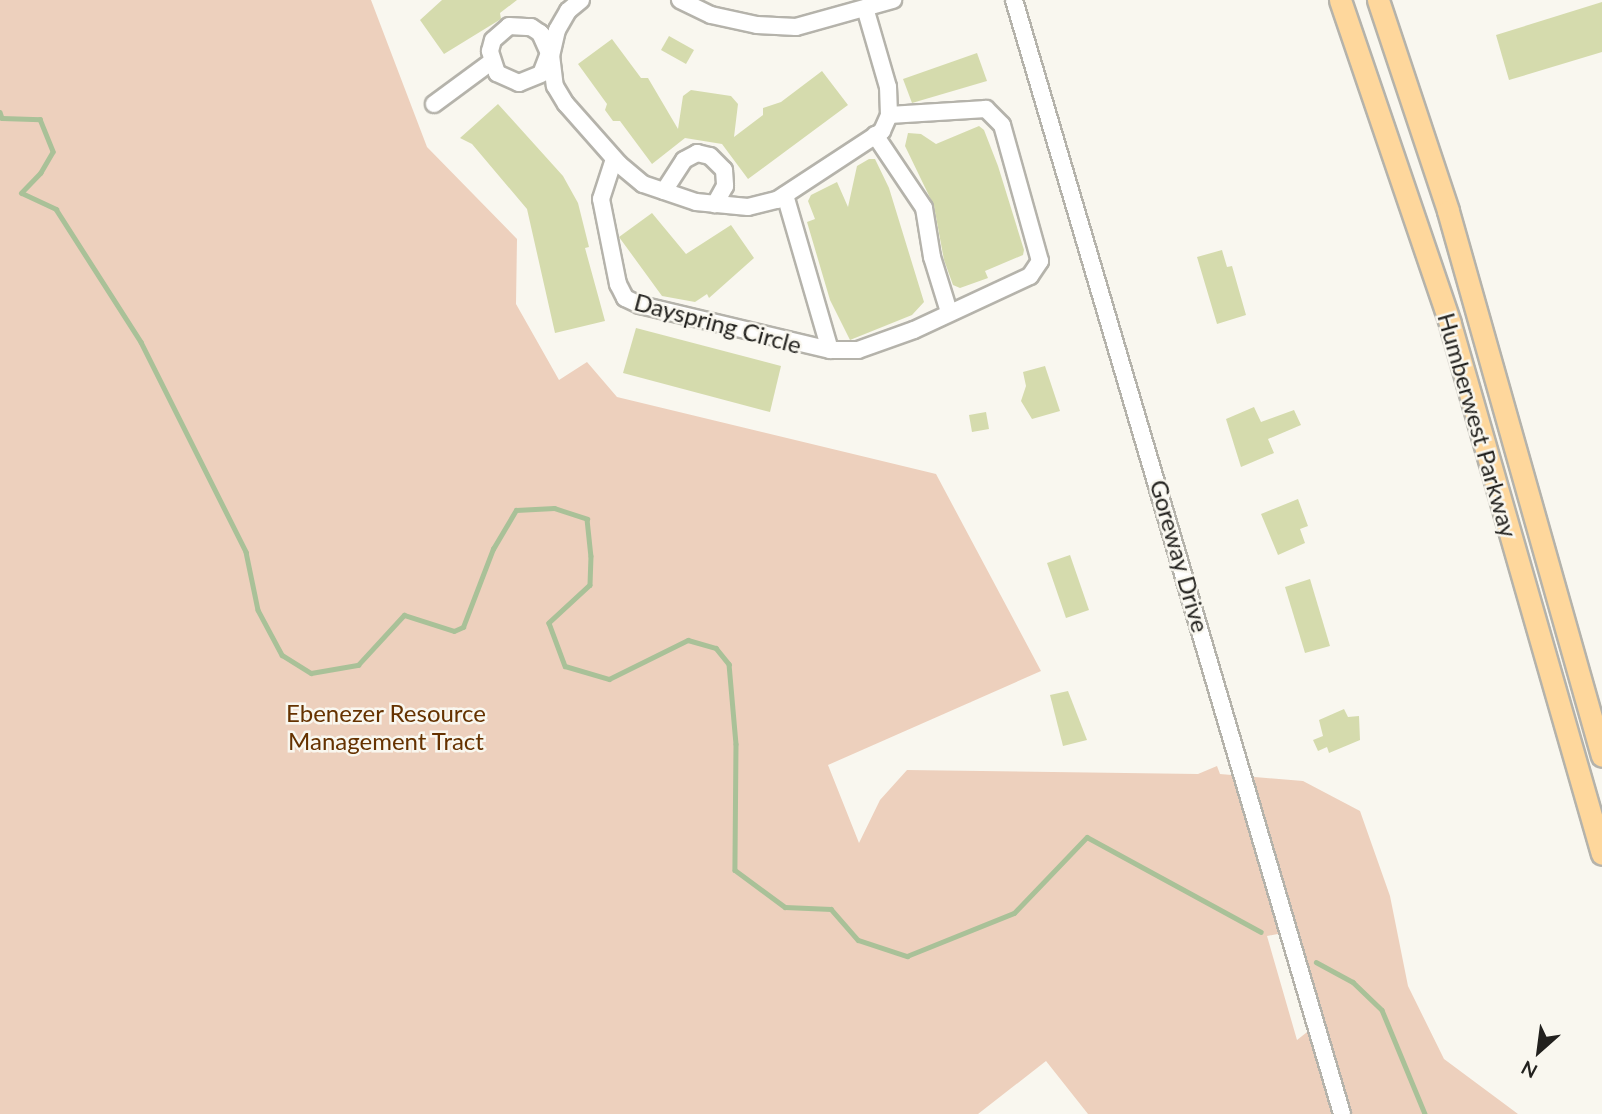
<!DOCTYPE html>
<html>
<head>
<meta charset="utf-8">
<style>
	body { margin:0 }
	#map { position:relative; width:1602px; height:1114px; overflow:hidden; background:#f9f7ef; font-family:Lato,sans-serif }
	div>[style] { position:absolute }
	.green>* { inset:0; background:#edd0bd }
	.stream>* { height:4.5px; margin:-2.25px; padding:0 2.25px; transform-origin:2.25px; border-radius:2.25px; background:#a9c198 }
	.building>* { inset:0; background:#d5dbad }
	.roads { filter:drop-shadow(2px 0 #b5b3ab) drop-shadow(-2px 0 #b5b3ab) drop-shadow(0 2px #b5b3ab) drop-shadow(0 -2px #b5b3ab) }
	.minor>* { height:16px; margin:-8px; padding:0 8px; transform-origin:8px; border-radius:8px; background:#fff }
	.major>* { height:21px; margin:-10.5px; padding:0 10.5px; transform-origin:10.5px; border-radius:10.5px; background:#fed79c }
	span { translate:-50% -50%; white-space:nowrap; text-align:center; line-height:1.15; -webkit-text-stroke:5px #f9f7ef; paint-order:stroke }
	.street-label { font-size:24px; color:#22211e }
	.park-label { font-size:24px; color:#653200 }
	.north { position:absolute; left:1504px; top:1016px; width:70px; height:70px; -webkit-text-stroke:5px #f9f7ef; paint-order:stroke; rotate:208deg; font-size:19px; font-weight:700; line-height:28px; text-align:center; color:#22211e }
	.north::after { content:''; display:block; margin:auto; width:24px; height:32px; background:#22211e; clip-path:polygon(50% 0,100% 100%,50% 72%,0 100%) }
</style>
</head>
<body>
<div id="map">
	<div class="green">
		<i style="clip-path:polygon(evenodd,0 0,371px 0,427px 147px,517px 239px,516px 304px,559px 380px,587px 362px,617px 397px,936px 474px,1041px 671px,828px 765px,859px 843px,880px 800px,907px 770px,1198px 774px,1217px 766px,1220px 774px,1303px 781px,1360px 811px,1390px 896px,1408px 986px,1444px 1059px,1518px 1114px,1088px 1114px,1046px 1061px,978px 1114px,0 1114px,0 0,1288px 932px,1311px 1029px,1297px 1040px,1267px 936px,1288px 932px)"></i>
	</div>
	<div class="stream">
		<i style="left:0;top:112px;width:6px;rotate:72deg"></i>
		<i style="left:2px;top:118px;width:38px;rotate:2deg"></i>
		<i style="left:40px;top:119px;width:35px;rotate:68deg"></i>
		<i style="left:53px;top:152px;width:24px;rotate:120deg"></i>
		<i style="left:41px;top:173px;width:28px;rotate:134deg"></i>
		<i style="left:22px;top:193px;width:38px;rotate:25deg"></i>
		<i style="left:56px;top:209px;width:158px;rotate:57.4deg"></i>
		<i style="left:141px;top:342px;width:235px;rotate:63.4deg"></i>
		<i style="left:246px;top:552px;width:59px;rotate:78.3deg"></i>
		<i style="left:258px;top:610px;width:51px;rotate:61.9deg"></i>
		<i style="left:282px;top:655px;width:34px;rotate:32deg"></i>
		<i style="left:311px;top:673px;width:48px;rotate:-9.7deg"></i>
		<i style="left:358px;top:665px;width:68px;rotate:-47.4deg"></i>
		<i style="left:404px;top:615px;width:52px;rotate:17.7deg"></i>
		<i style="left:454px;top:631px;width:10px;rotate:-24deg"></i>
		<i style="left:463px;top:627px;width:84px;rotate:-69deg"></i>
		<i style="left:493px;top:549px;width:45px;rotate:-59.5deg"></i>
		<i style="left:516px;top:510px;width:38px;rotate:-3deg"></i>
		<i style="left:554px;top:508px;width:35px;rotate:18deg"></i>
		<i style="left:587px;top:519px;width:37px;rotate:84deg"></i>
		<i style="left:591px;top:556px;width:29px;rotate:92deg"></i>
		<i style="left:590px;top:585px;width:56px;rotate:137.2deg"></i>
		<i style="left:549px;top:623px;width:46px;rotate:69.6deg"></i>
		<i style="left:565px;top:666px;width:46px;rotate:16.5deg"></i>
		<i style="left:609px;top:679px;width:88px;rotate:-26.3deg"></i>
		<i style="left:688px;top:640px;width:29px;rotate:16deg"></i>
		<i style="left:716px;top:648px;width:21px;rotate:51deg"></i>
		<i style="left:729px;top:664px;width:80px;rotate:85deg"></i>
		<i style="left:736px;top:744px;width:126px;rotate:90.5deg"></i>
		<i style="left:735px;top:870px;width:62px;rotate:36.5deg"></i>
		<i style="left:785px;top:907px;width:46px;rotate:2.5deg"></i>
		<i style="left:831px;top:909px;width:41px;rotate:48.9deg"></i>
		<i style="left:858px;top:940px;width:52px;rotate:18.1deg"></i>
		<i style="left:907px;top:956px;width:115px;rotate:-21.9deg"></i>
		<i style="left:1014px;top:913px;width:105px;rotate:-46.2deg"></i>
		<i style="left:1087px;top:837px;width:198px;rotate:28.6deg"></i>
		<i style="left:1316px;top:962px;width:42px;rotate:28.4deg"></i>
		<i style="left:1353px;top:982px;width:40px;rotate:44deg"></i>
		<i style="left:1382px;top:1010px;width:113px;rotate:67.5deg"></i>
	</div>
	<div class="building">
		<i style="clip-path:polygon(442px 0,517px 0,500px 13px,501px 19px,444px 54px,420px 20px)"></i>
		<i style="clip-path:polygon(1602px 2px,1602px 52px,1509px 80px,1496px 35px)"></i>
		<i style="clip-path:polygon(669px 36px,694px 50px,686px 64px,661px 50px)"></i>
		<i style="clip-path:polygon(612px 39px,641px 78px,648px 78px,678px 129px,683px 96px,691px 90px,731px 96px,738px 104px,734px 137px,763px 115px,763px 108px,781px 102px,822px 71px,848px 105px,748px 179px,722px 144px,685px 138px,652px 164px,620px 121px,613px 121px,605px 110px,607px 104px,578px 64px)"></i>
		<i style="clip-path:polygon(977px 53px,987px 81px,912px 103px,903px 79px)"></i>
		<i style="clip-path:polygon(498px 104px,563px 176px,578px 203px,589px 247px,585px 248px,605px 321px,555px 333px,527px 209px,472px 144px,460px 138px)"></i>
		<i style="clip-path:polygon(979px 126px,984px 130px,998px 166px,1024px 250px,1023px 255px,985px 271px,988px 278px,960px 288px,953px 285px,944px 260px,934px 206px,905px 146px,908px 133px,921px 134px,936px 144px)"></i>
		<i style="clip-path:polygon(869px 159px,875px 159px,889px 188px,924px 302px,912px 315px,850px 340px,830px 300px,807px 222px,815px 219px,808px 201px,811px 195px,837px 182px,848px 207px,857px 166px)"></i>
		<i style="clip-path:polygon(652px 213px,686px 254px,731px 225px,754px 258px,709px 298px,707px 294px,695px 302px,662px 296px,619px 237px)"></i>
		<i style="clip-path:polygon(1222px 250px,1227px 267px,1232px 266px,1246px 315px,1217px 324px,1197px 257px)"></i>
		<i style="clip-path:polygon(636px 328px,781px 366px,770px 412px,623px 373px)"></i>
		<i style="clip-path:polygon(1045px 366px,1060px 411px,1032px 419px,1021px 401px,1026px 386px,1023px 372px)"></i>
		<i style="clip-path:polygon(1254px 407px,1261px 422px,1294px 410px,1301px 425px,1268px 439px,1274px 453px,1241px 467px,1226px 419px)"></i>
		<i style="clip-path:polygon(986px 412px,989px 429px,972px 432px,969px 415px)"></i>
		<i style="clip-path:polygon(1298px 499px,1308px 526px,1300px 529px,1305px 543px,1278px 555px,1261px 514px)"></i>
		<i style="clip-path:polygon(1070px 555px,1089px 610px,1066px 618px,1047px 563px)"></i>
		<i style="clip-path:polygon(1310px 579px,1330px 646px,1305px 653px,1285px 587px)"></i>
		<i style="clip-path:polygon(1068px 691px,1087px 740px,1063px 746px,1050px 695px)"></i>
		<i style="clip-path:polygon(1344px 709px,1348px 717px,1359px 716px,1360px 740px,1329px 753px,1327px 747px,1318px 751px,1313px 740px,1323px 736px,1319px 720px)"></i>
	</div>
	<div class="roads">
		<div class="minor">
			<i style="left:581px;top:0;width:17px;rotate:140deg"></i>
			<i style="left:568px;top:11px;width:22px;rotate:120deg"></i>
			<i style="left:557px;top:30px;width:26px;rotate:103deg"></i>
			<i style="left:551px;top:55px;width:31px;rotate:83deg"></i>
			<i style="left:555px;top:86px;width:21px;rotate:59deg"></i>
			<i style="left:566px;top:104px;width:80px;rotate:48.5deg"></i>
			<i style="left:619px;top:164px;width:31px;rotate:40deg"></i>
			<i style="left:643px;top:184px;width:56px;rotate:18.8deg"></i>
			<i style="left:696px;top:202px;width:52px;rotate:5.5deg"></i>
			<i style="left:748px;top:207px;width:30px;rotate:-14deg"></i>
			<i style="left:777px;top:200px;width:126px;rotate:-33.3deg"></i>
			<i style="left:882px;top:131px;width:17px;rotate:-66deg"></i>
			<i style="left:889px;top:115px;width:28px;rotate:-92deg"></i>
			<i style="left:888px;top:87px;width:82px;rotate:-106.2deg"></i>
			<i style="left:680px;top:0;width:34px;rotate:26deg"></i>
			<i style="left:711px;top:15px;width:47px;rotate:12.3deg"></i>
			<i style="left:757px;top:25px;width:39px;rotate:3deg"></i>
			<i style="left:796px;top:27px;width:101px;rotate:-15.6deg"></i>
			<i style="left:1014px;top:0;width:1161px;rotate:73.59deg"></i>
			<i style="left:540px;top:33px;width:22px;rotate:66deg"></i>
			<i style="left:549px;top:53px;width:22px;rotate:111deg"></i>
			<i style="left:541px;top:74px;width:24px;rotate:158deg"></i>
			<i style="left:519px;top:83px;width:24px;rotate:-156deg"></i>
			<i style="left:497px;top:73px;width:23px;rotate:-108deg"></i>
			<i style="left:490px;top:51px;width:11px;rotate:-75deg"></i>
			<i style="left:493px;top:40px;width:21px;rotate:-41deg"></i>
			<i style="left:509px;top:26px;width:22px;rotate:3deg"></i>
			<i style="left:531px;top:27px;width:11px;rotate:34deg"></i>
			<i style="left:540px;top:33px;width:18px;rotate:45deg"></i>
			<i style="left:434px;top:104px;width:71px;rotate:-36.4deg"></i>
			<i style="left:875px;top:135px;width:88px;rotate:56.1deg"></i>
			<i style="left:924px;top:208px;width:50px;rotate:80.7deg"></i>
			<i style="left:932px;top:257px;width:58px;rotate:72.8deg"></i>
			<i style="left:614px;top:159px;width:42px;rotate:108deg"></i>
			<i style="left:601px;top:199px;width:87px;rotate:78.7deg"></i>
			<i style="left:618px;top:284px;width:16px;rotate:63deg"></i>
			<i style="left:625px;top:298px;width:17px;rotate:25deg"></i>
			<i style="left:640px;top:305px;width:195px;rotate:13.3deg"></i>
			<i style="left:664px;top:191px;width:37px;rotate:-57deg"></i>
			<i style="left:684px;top:160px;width:15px;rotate:-28deg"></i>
			<i style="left:697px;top:153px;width:13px;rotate:13deg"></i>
			<i style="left:710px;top:156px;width:20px;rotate:45deg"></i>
			<i style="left:724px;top:170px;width:16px;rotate:86deg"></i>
			<i style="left:725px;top:186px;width:21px;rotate:119deg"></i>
			<i style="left:785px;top:195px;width:161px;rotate:73.8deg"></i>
			<i style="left:830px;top:350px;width:28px"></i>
			<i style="left:858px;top:350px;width:59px;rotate:-19.7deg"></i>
			<i style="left:914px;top:330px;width:128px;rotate:-25deg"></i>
			<i style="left:1030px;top:276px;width:18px;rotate:-56deg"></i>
			<i style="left:1040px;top:261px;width:141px;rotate:-105.6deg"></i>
			<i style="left:1002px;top:125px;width:23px;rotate:-135deg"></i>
			<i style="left:986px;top:109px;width:97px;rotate:176.5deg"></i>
		</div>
		<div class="major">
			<i style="left:1340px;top:0;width:342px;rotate:71.2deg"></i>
			<i style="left:1450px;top:324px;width:551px;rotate:74deg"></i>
			<i style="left:1378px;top:0;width:222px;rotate:71.6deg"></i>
			<i style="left:1448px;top:211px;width:566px;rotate:74.22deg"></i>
		</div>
	</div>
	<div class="street-label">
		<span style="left:718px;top:323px;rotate:15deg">Dayspring Circle</span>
		<span style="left:1478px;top:425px;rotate:74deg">Humberwest Parkway</span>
		<span style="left:1180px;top:556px;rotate:74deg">Goreway Drive</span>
	</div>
	<div class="park-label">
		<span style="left:386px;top:727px">Ebenezer Resource<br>Management Tract</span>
	</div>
	<div class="north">N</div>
</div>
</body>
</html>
